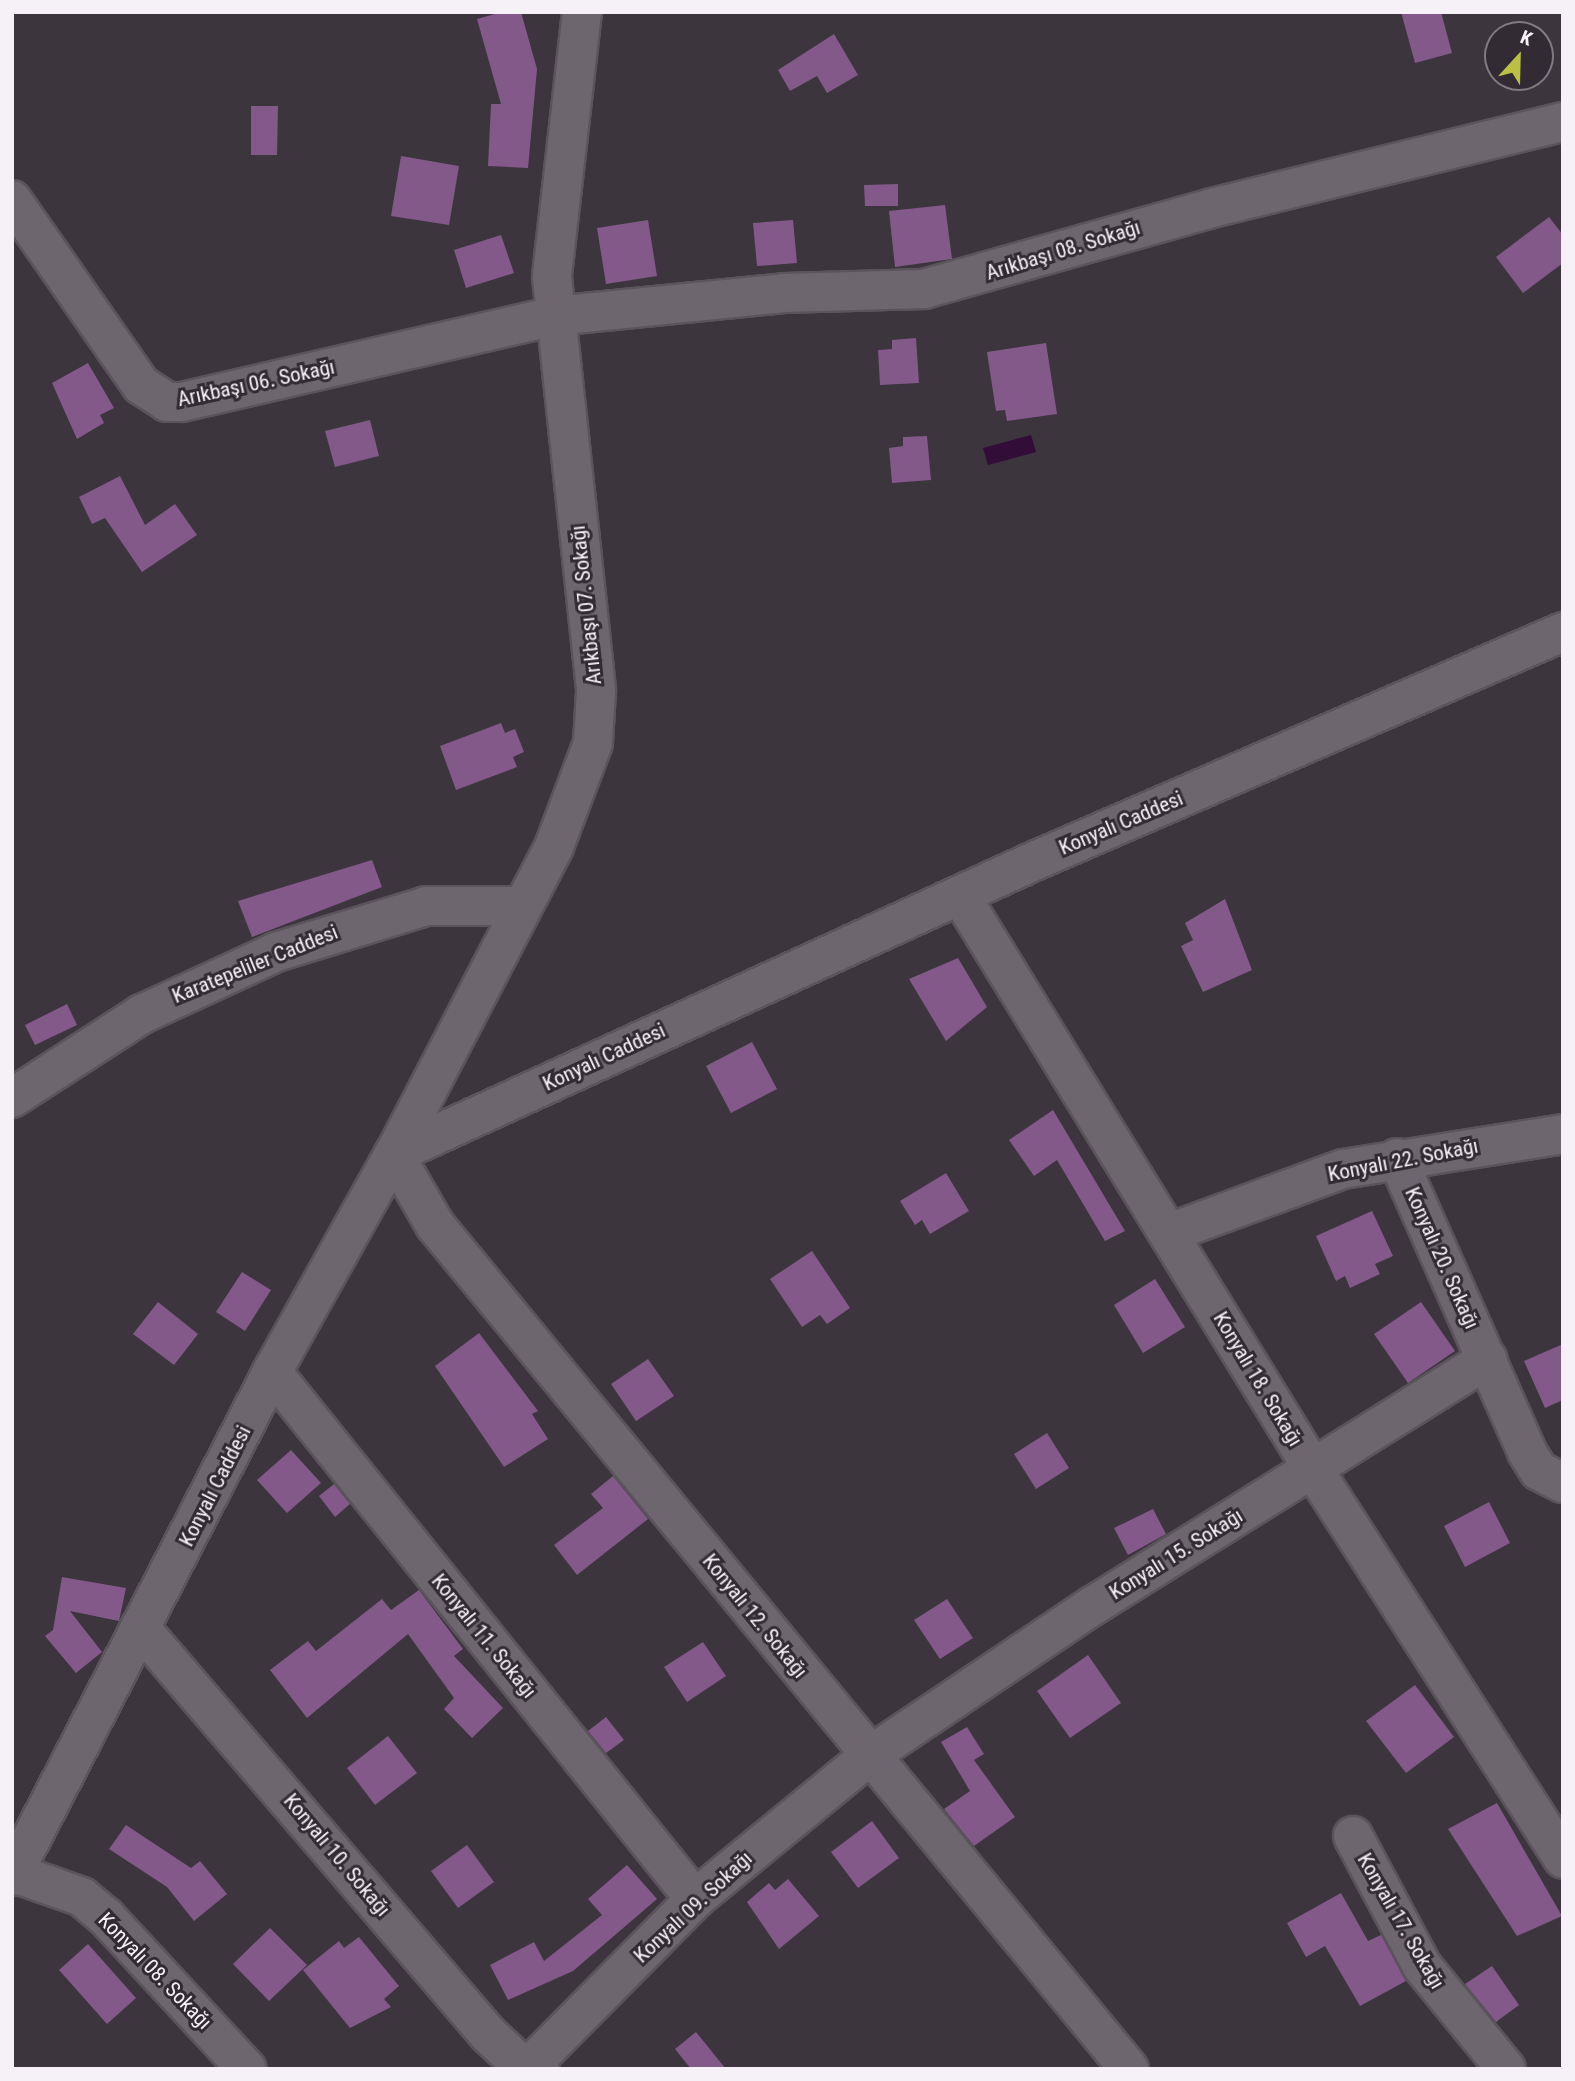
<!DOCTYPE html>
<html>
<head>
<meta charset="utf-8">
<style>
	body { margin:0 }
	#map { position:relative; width:1575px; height:2081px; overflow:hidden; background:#3c353d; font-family:"Roboto Condensed",sans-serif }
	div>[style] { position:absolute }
	.water>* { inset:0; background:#310d38 }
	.building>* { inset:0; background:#825989 }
	.roads { filter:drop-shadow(2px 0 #5a545b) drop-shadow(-2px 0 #5a545b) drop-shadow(0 2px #5a545b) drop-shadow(0 -2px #5a545b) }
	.minor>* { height:38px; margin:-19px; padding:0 19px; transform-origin:19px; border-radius:19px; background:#6e666f }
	span { translate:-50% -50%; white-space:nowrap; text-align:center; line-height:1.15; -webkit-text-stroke:6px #322b33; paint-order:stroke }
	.street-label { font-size:21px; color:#f5f1f6 }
	.frame { position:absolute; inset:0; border:14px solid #f5f1f6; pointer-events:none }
	.north { position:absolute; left:1484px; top:21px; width:70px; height:70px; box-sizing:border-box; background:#322b33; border:2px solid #807a81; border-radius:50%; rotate:22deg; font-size:19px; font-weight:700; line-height:28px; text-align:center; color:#f5f1f6 }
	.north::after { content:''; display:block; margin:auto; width:24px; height:32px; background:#bbc044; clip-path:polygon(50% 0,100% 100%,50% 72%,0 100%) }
</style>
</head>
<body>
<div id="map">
	<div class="water">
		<i style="clip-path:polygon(1031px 435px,1036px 452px,988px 465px,983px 448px)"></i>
	</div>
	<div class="building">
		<i style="clip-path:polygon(502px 12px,521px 12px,537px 69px,528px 168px,488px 166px,491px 104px,501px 104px,477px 19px)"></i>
		<i style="clip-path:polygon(1401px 12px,1441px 12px,1452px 53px,1415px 63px)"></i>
		<i style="clip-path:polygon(834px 34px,858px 75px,827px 93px,817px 76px,790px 91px,778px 70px)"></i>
		<i style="clip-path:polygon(251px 106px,278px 106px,277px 155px,251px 155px)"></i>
		<i style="clip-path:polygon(401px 156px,459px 166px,449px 225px,391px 216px)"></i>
		<i style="clip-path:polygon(898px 184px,898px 206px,865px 206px,864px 185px)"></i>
		<i style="clip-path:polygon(945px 205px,952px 259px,895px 267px,889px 211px)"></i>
		<i style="clip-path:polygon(1549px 217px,1563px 235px,1563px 263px,1523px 293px,1496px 257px)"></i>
		<i style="clip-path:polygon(648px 220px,657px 276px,606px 284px,597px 228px)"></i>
		<i style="clip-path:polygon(793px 220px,797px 263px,757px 266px,753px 223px)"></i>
		<i style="clip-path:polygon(501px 235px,514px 273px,466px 288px,454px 250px)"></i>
		<i style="clip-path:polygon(916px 338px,919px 383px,880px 385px,878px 350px,892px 349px,892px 340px)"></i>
		<i style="clip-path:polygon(1046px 343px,1057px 414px,1007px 421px,1005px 410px,996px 411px,987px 352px)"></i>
		<i style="clip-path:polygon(88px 363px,114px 408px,100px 415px,104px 423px,77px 439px,52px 383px)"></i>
		<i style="clip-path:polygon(370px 420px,379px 456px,335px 467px,325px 431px)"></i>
		<i style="clip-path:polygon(927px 436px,931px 480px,892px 483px,889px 448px,903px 446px,903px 437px)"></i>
		<i style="clip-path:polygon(120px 476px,145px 525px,175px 504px,197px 535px,142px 572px,105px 518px,92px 524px,79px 497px)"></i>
		<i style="clip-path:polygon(501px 723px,505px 733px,515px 729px,524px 752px,513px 757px,517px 767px,456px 790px,440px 746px)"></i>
		<i style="clip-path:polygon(372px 860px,382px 887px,252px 937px,238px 901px)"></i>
		<i style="clip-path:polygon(1225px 899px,1252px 970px,1203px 992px,1181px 946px,1193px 940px,1185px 923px)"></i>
		<i style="clip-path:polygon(958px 958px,987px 1007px,946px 1041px,909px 979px)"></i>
		<i style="clip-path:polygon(67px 1004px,77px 1025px,35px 1045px,25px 1025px)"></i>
		<i style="clip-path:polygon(752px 1042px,777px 1089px,731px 1113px,706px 1066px)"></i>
		<i style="clip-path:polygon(1053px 1110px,1125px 1231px,1105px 1241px,1057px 1160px,1034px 1176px,1009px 1140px)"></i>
		<i style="clip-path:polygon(946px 1173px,969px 1211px,930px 1234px,922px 1220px,915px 1225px,900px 1201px)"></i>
		<i style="clip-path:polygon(1372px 1211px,1393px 1256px,1375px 1264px,1380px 1274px,1350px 1288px,1345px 1276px,1336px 1281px,1316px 1236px)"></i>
		<i style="clip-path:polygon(812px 1251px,850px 1308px,827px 1324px,820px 1315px,802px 1327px,770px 1279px)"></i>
		<i style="clip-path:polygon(242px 1272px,271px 1290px,245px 1331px,216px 1312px)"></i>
		<i style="clip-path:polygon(1155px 1279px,1185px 1327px,1143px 1353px,1114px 1305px)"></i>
		<i style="clip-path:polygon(158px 1302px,198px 1334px,174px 1365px,133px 1334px)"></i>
		<i style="clip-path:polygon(1421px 1302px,1455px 1351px,1408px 1383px,1374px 1334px)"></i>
		<i style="clip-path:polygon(479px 1333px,538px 1411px,532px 1414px,548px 1439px,504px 1467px,435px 1366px)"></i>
		<i style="clip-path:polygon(1563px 1344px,1563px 1400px,1545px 1408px,1524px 1361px)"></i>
		<i style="clip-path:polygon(648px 1359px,674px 1396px,636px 1421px,611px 1384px)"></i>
		<i style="clip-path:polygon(1047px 1433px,1069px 1468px,1036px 1489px,1014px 1454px)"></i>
		<i style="clip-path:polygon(291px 1450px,321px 1483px,287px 1513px,257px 1480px)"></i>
		<i style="clip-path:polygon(613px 1476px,648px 1519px,577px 1575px,554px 1545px,603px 1508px,591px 1494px)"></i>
		<i style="clip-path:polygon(334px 1484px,350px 1504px,335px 1517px,319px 1496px)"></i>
		<i style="clip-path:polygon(1489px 1502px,1510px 1543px,1465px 1567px,1444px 1526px)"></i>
		<i style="clip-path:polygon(1153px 1509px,1166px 1534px,1128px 1555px,1114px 1528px)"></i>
		<i style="clip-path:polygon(62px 1577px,126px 1588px,119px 1621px,70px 1611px,102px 1652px,76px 1673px,45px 1636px,53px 1630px)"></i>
		<i style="clip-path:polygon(419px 1590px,463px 1649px,454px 1656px,503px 1708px,472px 1738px,444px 1709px,454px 1698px,408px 1634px,307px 1718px,270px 1670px,308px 1641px,316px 1651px,382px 1599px,391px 1610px)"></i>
		<i style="clip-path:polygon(947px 1599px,973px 1638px,940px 1659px,914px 1620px)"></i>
		<i style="clip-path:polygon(703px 1642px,726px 1676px,687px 1702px,664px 1667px)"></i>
		<i style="clip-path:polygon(1088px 1655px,1121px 1703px,1070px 1738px,1037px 1691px)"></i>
		<i style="clip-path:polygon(1415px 1685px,1454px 1737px,1406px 1773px,1366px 1721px)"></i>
		<i style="clip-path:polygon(606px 1717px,624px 1740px,606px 1753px,588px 1731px)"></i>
		<i style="clip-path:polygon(967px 1727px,984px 1754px,974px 1760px,1015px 1817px,974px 1846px,944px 1809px,970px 1791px,941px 1742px)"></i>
		<i style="clip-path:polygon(388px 1736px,417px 1773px,375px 1805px,347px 1768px)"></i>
		<i style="clip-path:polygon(1497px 1803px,1562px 1916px,1517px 1936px,1448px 1829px)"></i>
		<i style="clip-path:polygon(872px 1821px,899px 1858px,858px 1888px,831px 1852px)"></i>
		<i style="clip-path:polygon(126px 1825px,191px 1868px,200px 1861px,227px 1894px,194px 1921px,167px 1887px,109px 1849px)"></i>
		<i style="clip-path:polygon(467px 1845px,494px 1882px,458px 1908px,431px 1871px)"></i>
		<i style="clip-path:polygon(627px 1865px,657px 1899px,573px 1971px,508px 2000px,490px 1965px,534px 1942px,544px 1961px,602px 1915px,588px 1899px)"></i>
		<i style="clip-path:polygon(788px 1879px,819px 1916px,779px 1949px,747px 1902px,769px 1883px,775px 1890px)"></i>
		<i style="clip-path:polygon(1341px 1893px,1368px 1941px,1381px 1935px,1406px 1981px,1360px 2006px,1325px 1946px,1306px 1957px,1287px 1923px)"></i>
		<i style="clip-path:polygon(270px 1928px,307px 1965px,269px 2001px,233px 1964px)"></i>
		<i style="clip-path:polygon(359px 1937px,399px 1986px,384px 1999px,391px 2007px,350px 2028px,303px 1970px,339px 1941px,344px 1948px)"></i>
		<i style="clip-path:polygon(88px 1944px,136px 1998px,107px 2024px,59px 1970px)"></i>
		<i style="clip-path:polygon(1492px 1966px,1519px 2005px,1496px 2022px,1465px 1984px)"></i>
		<i style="clip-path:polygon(696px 2032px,726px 2069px,691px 2069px,675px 2049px)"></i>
	</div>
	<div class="roads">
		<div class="minor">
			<i style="left:582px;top:12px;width:267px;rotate:96.5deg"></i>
			<i style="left:552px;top:277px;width:416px;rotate:83.9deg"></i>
			<i style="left:596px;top:691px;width:52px;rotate:93.3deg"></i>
			<i style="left:593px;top:743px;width:111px;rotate:110.6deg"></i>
			<i style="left:554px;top:847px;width:346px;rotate:117.5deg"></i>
			<i style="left:394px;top:1154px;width:82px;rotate:60deg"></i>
			<i style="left:435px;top:1225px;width:1093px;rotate:50.57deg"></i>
			<i style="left:12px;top:200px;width:226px;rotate:55.1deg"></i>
			<i style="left:141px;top:385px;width:31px;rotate:33deg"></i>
			<i style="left:167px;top:402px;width:15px"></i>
			<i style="left:182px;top:402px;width:382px;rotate:-13deg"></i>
			<i style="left:554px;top:316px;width:231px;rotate:-5.7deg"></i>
			<i style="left:784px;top:293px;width:140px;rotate:-1.6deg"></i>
			<i style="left:924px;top:289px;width:299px;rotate:-15.7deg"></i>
			<i style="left:1212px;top:208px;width:361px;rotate:-13.8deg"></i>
			<i style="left:960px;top:895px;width:674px;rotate:58.41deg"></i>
			<i style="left:1313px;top:1469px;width:463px;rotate:57.3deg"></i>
			<i style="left:12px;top:1098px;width:155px;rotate:-32.9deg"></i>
			<i style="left:142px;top:1014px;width:148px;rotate:-24.8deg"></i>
			<i style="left:276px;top:952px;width:157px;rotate:-17deg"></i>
			<i style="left:426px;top:906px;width:97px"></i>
			<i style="left:1397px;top:1158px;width:321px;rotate:66.1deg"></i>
			<i style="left:1527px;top:1452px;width:22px;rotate:58deg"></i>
			<i style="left:1539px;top:1471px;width:27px;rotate:27deg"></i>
			<i style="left:1169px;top:1233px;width:185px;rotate:-20.2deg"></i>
			<i style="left:1343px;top:1169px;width:223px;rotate:-9deg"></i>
			<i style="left:272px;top:1372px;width:676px;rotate:51.25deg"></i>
			<i style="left:142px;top:1630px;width:532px;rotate:49.42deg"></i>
			<i style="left:488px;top:2034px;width:37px;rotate:43deg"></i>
			<i style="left:515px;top:2059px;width:27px;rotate:22deg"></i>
			<i style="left:1353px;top:1836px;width:147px;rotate:62deg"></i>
			<i style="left:1422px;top:1966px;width:133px;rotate:50.8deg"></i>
			<i style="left:14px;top:1873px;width:72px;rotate:19.4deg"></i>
			<i style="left:82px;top:1897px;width:31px;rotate:40deg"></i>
			<i style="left:106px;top:1917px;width:207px;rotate:47.2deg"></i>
			<i style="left:12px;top:1876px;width:567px;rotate:-62.71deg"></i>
			<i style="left:272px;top:1372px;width:250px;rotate:-60.8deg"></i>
			<i style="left:394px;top:1154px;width:702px;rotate:-24.59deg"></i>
			<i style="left:1032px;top:862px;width:579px;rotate:-23.42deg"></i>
			<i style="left:527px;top:2069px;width:239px;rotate:-45.3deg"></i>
			<i style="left:695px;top:1899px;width:225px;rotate:-39.4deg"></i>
			<i style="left:869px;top:1756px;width:271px;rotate:-33.9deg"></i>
			<i style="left:1094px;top:1605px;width:464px;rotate:-32deg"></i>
		</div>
	</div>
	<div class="street-label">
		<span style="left:1063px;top:250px;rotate:-17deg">Arıkbaşı 08. Sokağı</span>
		<span style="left:256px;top:383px;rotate:-12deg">Arıkbaşı 06. Sokağı</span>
		<span style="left:586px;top:605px;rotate:-96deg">Arıkbaşı 07. Sokağı</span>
		<span style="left:1121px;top:823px;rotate:-23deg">Konyalı Caddesi</span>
		<span style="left:255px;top:964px;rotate:-22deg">Karatepeliler Caddesi</span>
		<span style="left:604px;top:1057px;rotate:-25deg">Konyalı Caddesi</span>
		<span style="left:1403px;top:1160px;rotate:-11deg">Konyalı 22. Sokağı</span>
		<span style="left:1442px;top:1258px;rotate:66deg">Konyalı 20. Sokağı</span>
		<span style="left:1258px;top:1379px;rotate:59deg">Konyalı 18. Sokağı</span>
		<span style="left:215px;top:1486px;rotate:-63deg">Konyalı Caddesi</span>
		<span style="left:1176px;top:1554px;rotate:-32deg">Konyalı 15. Sokağı</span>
		<span style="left:755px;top:1616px;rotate:51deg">Konyalı 12. Sokağı</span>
		<span style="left:484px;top:1636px;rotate:51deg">Konyalı 11. Sokağı</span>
		<span style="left:337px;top:1855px;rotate:50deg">Konyalı 10. Sokağı</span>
		<span style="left:693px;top:1907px;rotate:-43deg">Konyalı 09. Sokağı</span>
		<span style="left:1401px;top:1921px;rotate:60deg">Konyalı 17. Sokağı</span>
		<span style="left:155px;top:1971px;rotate:46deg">Konyalı 08. Sokağı</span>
	</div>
	<div class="frame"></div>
	<div class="north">K</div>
</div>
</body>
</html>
